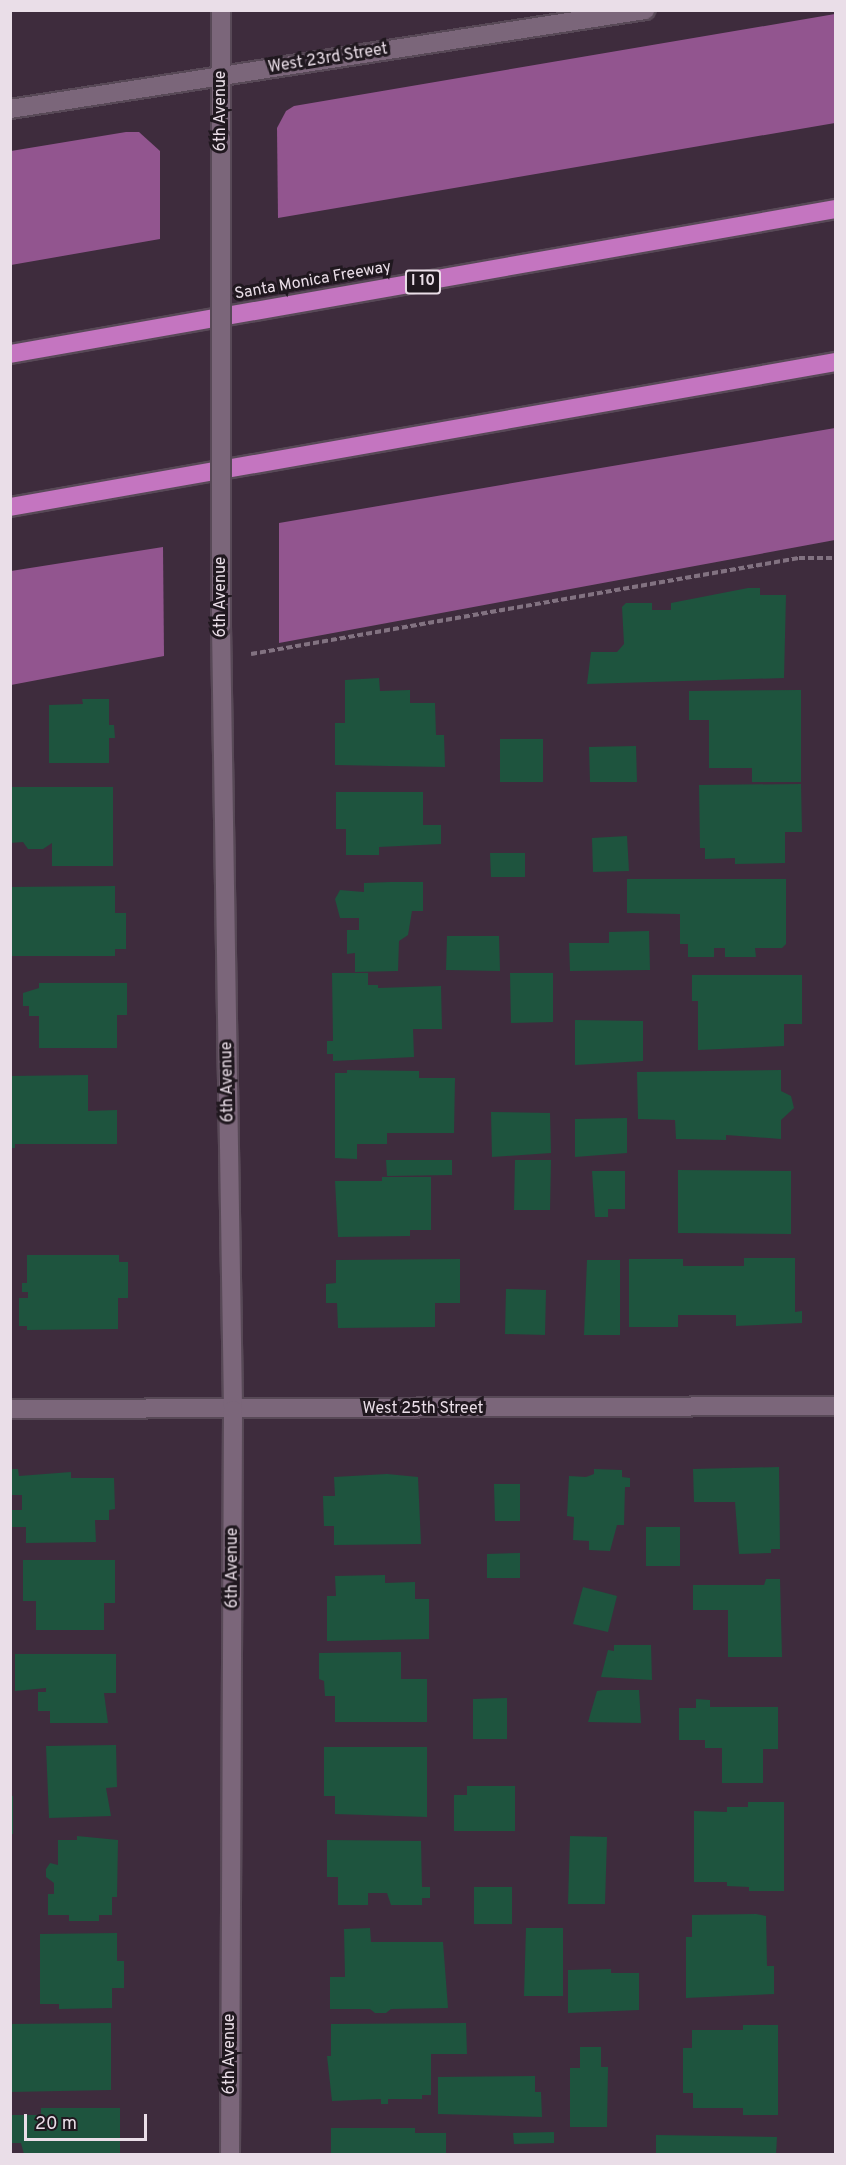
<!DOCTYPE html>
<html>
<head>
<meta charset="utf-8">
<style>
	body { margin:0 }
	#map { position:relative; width:846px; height:2165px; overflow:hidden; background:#3e2c3d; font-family:Overpass,sans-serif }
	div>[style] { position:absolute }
	.forest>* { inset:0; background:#92558f }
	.building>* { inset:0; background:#1e543e }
	.path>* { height:4px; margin-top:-2px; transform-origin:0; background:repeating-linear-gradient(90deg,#827281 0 6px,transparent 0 9px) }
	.roads { filter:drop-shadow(2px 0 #584957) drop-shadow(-2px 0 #584957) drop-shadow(0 2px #584957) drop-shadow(0 -2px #584957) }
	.minor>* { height:18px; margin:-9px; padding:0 9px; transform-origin:9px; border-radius:9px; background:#7b667a }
	.tertiary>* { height:18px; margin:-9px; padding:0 9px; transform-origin:9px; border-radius:9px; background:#7b667a }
	.motorway>* { height:18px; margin:-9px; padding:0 9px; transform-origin:9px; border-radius:9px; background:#c475c0 }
	.bridges { filter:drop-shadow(2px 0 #584957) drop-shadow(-2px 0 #584957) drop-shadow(0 2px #584957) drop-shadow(0 -2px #584957) }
	.tertiary-bridge>* { height:18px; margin:-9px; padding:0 9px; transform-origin:9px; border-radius:9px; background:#7b667a }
	span { translate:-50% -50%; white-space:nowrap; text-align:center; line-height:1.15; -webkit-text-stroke:6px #20181f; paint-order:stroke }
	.shield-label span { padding:2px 4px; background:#20181f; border:2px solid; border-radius:4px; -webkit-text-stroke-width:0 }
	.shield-label { font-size:15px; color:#eadee8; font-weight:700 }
	.street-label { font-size:16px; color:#eadee8 }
	.frame { position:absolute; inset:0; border:12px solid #eadee8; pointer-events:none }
	.scale { position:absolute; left:24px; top:2114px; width:123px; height:27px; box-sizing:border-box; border:3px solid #eadee8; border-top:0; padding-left:8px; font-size:18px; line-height:21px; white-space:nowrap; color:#eadee8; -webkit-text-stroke:4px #20181f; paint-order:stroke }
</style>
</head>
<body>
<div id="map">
	<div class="forest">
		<i style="clip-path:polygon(835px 14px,835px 123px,278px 218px,277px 128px,286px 111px,294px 106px)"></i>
		<i style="clip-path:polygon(126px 132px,139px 132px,160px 151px,160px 239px,11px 265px,11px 151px)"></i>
		<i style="clip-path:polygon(835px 428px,835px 540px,279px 643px,279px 523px)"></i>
		<i style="clip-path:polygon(163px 547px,164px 656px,11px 685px,11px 571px)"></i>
	</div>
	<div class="building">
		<i style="clip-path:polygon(748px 588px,760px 588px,760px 595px,786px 595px,784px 678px,587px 684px,591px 652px,617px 652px,624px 644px,622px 607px,626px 603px,652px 603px,652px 610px,671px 610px,671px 603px)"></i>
		<i style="clip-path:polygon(379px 678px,380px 691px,410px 690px,410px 703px,435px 703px,436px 735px,444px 735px,445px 767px,335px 765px,335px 723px,345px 723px,345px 680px)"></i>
		<i style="clip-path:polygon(801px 690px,801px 782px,752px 782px,752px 768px,709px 768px,709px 720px,689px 720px,689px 691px)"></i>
		<i style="clip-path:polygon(82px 699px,109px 699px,109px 725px,114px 725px,115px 738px,109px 738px,109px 763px,49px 763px,49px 705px,83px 704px)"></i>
		<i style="clip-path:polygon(500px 739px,543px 739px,543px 782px,500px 782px)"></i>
		<i style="clip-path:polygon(636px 746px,637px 782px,590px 782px,589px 747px)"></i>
		<i style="clip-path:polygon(801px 784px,802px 832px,785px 832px,785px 863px,735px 864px,735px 858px,705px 859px,705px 848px,700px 848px,699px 785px)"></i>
		<i style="clip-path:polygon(10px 787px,113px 787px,113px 866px,52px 866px,52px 843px,43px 849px,28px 849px,23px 842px,10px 843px)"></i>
		<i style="clip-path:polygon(336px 792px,423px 792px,423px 825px,441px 825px,441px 844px,379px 847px,379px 855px,346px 855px,346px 829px,336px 829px)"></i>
		<i style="clip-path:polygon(627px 836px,629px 871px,593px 872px,592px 838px)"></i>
		<i style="clip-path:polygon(490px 853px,525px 853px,525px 877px,491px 877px)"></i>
		<i style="clip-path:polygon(627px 879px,786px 879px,786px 944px,782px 948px,755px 948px,756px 957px,725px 957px,725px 948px,714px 948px,714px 957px,688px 957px,688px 944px,680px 944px,680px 914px,627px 913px)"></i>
		<i style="clip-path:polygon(391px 882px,423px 882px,423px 911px,412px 911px,408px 935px,399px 941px,398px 971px,355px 972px,355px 953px,347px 954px,347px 930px,359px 930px,359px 918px,340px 918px,335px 899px,340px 890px,364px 892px,364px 883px)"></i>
		<i style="clip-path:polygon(115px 886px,115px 913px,126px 913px,126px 949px,115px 949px,115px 956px,10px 956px,10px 887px)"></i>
		<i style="clip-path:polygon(649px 931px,650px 970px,570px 971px,569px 943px,609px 943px,609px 932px)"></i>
		<i style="clip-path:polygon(447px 936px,499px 936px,500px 971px,446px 970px)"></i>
		<i style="clip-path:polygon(332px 973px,368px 973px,368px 985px,378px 985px,378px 988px,441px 986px,442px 1029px,413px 1029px,414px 1057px,333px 1061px,333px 1054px,327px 1054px,327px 1041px,333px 1041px)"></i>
		<i style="clip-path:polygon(510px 973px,553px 973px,553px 1022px,511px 1023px)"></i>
		<i style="clip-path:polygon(692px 975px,802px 975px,802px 1024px,784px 1024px,784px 1046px,698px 1050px,698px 1001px,692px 1001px)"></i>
		<i style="clip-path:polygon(39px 983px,127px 983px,127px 1015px,117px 1015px,117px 1048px,39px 1048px,39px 1016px,29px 1016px,29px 1006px,23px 1006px,23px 993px,39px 988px)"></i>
		<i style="clip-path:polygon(575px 1020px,643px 1021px,643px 1061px,575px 1065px)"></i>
		<i style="clip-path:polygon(347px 1070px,419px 1071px,419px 1078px,455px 1078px,454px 1133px,387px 1133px,387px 1144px,357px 1144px,357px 1159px,335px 1158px,335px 1073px,347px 1073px)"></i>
		<i style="clip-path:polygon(781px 1070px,781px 1091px,791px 1096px,794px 1108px,781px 1120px,781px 1139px,726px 1135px,726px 1140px,676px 1139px,675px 1120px,638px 1119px,637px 1072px)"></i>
		<i style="clip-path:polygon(88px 1075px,88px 1111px,117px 1110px,117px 1144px,15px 1144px,15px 1148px,10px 1148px,10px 1076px)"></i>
		<i style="clip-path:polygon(491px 1112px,550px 1113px,551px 1153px,492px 1157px)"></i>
		<i style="clip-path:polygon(627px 1118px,627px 1153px,575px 1157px,575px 1119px)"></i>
		<i style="clip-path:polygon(386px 1160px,452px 1160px,452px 1175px,387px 1176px)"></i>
		<i style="clip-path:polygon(515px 1160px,551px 1160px,550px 1210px,514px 1210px)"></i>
		<i style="clip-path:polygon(678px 1170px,791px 1171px,791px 1234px,678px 1233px)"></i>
		<i style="clip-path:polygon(592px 1171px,625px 1171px,625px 1209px,608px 1209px,608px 1217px,595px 1217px)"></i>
		<i style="clip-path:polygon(382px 1177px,431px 1177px,431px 1230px,410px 1230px,410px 1236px,338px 1237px,335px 1181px,382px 1181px)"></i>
		<i style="clip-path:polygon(27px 1255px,119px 1255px,119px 1262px,128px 1262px,128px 1298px,118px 1298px,118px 1329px,27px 1330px,27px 1326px,19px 1326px,19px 1298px,28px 1298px,28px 1292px,22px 1292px,22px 1283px,27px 1283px)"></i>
		<i style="clip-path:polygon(744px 1258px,795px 1258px,795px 1312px,802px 1311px,802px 1323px,736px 1326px,736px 1315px,678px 1315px,678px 1327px,629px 1327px,629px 1259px,683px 1259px,683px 1266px,744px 1266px)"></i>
		<i style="clip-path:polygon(460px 1259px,460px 1303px,435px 1303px,435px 1327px,338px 1328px,337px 1303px,326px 1303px,326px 1284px,336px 1283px,336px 1260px)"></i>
		<i style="clip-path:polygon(587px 1260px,620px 1260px,620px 1335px,584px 1335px)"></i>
		<i style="clip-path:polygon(506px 1289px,546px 1290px,545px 1335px,505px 1334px)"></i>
		<i style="clip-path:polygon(779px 1467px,780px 1549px,771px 1549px,771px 1553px,739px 1554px,735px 1502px,694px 1502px,693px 1469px)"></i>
		<i style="clip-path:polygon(10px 1469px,18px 1469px,19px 1476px,71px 1472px,71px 1478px,114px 1478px,115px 1509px,109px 1510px,109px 1520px,95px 1520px,96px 1542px,26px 1543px,26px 1527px,10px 1527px,10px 1510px,22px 1510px,22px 1495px,10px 1495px)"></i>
		<i style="clip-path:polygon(594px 1469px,622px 1470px,622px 1477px,630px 1478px,630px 1487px,625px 1487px,624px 1525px,617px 1525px,610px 1551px,589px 1550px,589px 1541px,573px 1540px,574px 1517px,567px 1516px,569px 1476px,586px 1477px,594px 1474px)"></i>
		<i style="clip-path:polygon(387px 1474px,418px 1477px,421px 1544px,334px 1545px,334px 1526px,324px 1526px,323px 1496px,335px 1496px,334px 1477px)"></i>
		<i style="clip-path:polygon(494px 1484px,520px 1484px,520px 1521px,495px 1521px)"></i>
		<i style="clip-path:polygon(646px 1527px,680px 1527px,680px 1566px,646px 1566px)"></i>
		<i style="clip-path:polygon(520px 1553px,520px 1578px,487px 1578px,487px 1554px)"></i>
		<i style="clip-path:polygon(23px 1560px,115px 1560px,115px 1603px,104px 1603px,104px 1630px,36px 1630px,36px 1601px,23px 1601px)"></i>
		<i style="clip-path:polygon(385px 1575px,385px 1583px,415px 1582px,415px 1599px,429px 1599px,429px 1639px,327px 1641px,327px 1596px,336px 1596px,335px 1576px)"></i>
		<i style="clip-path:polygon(766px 1579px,780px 1579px,782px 1657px,728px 1657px,728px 1610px,693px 1610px,693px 1585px,764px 1585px)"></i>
		<i style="clip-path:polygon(583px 1587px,617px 1596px,608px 1632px,573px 1624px)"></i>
		<i style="clip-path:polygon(614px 1645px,651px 1645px,652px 1680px,601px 1677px,608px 1650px,614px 1651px)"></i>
		<i style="clip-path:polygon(401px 1652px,401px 1679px,427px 1679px,427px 1722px,335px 1722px,335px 1696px,325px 1696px,324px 1681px,319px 1679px,319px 1653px)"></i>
		<i style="clip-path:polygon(15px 1654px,116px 1654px,116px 1693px,104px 1693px,108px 1723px,50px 1723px,50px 1711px,38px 1711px,38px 1692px,46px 1692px,46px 1688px,15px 1691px)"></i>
		<i style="clip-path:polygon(603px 1690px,639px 1690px,641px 1723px,588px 1722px,597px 1691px)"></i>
		<i style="clip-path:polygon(507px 1698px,507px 1739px,473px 1739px,473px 1699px)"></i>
		<i style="clip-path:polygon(696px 1699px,710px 1700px,710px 1707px,778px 1707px,778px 1749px,763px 1749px,763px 1783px,722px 1783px,722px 1748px,705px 1748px,705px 1740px,679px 1740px,679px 1708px,696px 1708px)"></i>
		<i style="clip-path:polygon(116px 1745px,117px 1787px,106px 1788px,111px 1816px,49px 1818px,46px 1746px)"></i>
		<i style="clip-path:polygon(324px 1747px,427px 1747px,427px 1817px,335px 1814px,335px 1796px,324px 1796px)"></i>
		<i style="clip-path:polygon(467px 1786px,515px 1786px,515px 1831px,454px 1831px,454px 1795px,467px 1795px)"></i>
		<i style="clip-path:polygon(10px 1796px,13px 1796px,13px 1834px,10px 1834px)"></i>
		<i style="clip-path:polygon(748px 1802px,784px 1802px,784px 1891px,749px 1891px,749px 1887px,727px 1886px,727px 1882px,694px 1882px,694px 1811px,727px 1812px,727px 1807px,748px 1807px)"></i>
		<i style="clip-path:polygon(77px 1836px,118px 1840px,117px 1897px,112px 1897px,112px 1915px,99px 1915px,99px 1921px,69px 1921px,69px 1915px,48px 1915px,48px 1894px,54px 1894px,54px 1883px,46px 1877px,46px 1869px,50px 1863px,58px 1865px,58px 1840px,77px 1840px)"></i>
		<i style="clip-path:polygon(570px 1836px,607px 1837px,605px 1904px,568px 1904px)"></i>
		<i style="clip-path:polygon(327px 1840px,421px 1841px,422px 1887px,430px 1887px,430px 1898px,422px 1898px,422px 1905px,391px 1905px,387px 1893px,368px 1893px,368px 1905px,338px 1905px,338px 1877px,327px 1877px)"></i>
		<i style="clip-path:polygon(474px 1887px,512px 1887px,512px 1924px,474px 1924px)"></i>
		<i style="clip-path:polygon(756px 1914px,766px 1916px,767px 1966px,774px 1966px,774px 1994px,686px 1998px,686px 1937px,692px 1937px,692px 1915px)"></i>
		<i style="clip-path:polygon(370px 1928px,371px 1942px,443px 1942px,448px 2008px,391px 2009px,386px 2013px,375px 2013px,370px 2009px,330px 2009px,330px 1977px,345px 1977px,344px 1929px)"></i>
		<i style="clip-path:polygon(526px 1928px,563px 1928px,563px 1996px,524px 1996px)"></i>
		<i style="clip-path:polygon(117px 1933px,117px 1961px,124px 1961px,124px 1988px,112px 1988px,112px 2008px,59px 2009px,59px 2004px,40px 2004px,40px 1934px)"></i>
		<i style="clip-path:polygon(611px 1969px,611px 1973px,639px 1973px,639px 2010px,568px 2013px,568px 1970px)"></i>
		<i style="clip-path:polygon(111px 2023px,111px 2090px,10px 2092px,10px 2024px)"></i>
		<i style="clip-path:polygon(466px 2023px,467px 2054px,431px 2054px,431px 2095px,422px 2095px,422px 2099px,388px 2099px,388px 2104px,381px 2104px,381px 2099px,332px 2101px,327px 2056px,331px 2056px,331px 2024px)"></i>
		<i style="clip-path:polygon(743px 2025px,778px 2025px,778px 2115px,743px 2115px,743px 2108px,693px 2108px,693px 2093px,683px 2093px,683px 2048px,692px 2048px,692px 2030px,743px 2030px)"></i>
		<i style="clip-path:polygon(580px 2047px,601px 2047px,601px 2067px,608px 2067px,607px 2127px,570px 2127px,570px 2068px,580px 2068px)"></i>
		<i style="clip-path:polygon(535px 2076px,535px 2092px,541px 2092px,542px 2117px,438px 2114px,438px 2077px)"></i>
		<i style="clip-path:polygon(41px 2108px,120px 2108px,120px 2154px,24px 2154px,21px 2143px,10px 2143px,10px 2115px,41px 2115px)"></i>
		<i style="clip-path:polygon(331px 2128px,415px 2128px,415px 2133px,446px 2133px,446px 2154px,331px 2154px)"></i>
		<i style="clip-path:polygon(554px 2132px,554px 2143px,514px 2144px,513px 2133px)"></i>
		<i style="clip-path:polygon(656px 2135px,777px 2137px,776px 2154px,656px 2154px)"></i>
	</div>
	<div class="path">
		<i style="left:251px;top:654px;width:556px;rotate:-9.94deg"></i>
		<i style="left:799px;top:558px;width:37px"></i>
	</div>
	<div class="roads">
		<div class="minor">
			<i style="left:10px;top:109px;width:643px;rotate:-8.86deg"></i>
			<i style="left:10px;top:1409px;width:826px;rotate:-0.21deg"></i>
		</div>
		<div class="tertiary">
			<i style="left:221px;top:139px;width:129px;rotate:-90deg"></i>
			<i style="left:221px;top:626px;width:784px;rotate:89.12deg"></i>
			<i style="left:233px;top:1410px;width:744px;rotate:90.23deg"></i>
		</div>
		<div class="motorway">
			<i style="left:10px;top:354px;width:839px;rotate:-9.96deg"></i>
			<i style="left:10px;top:507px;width:839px;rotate:-9.96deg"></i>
		</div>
	</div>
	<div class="bridges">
		<div class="tertiary-bridge">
			<i style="left:221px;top:139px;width:487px;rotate:90deg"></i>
		</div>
	</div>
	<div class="shield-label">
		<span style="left:423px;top:282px">I 10</span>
	</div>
	<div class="street-label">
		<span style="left:328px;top:59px;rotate:-9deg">West 23rd Street</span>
		<span style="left:221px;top:111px;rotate:-90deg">6th Avenue</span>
		<span style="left:313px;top:281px;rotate:-10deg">Santa Monica Freeway</span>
		<span style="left:221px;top:597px;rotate:-90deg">6th Avenue</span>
		<span style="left:228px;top:1082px;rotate:-91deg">6th Avenue</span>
		<span style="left:423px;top:1409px">West 25th Street</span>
		<span style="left:233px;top:1568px;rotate:-90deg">6th Avenue</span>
		<span style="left:230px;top:2054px;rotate:-90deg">6th Avenue</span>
	</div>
	<div class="frame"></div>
	<div class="scale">20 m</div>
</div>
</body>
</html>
